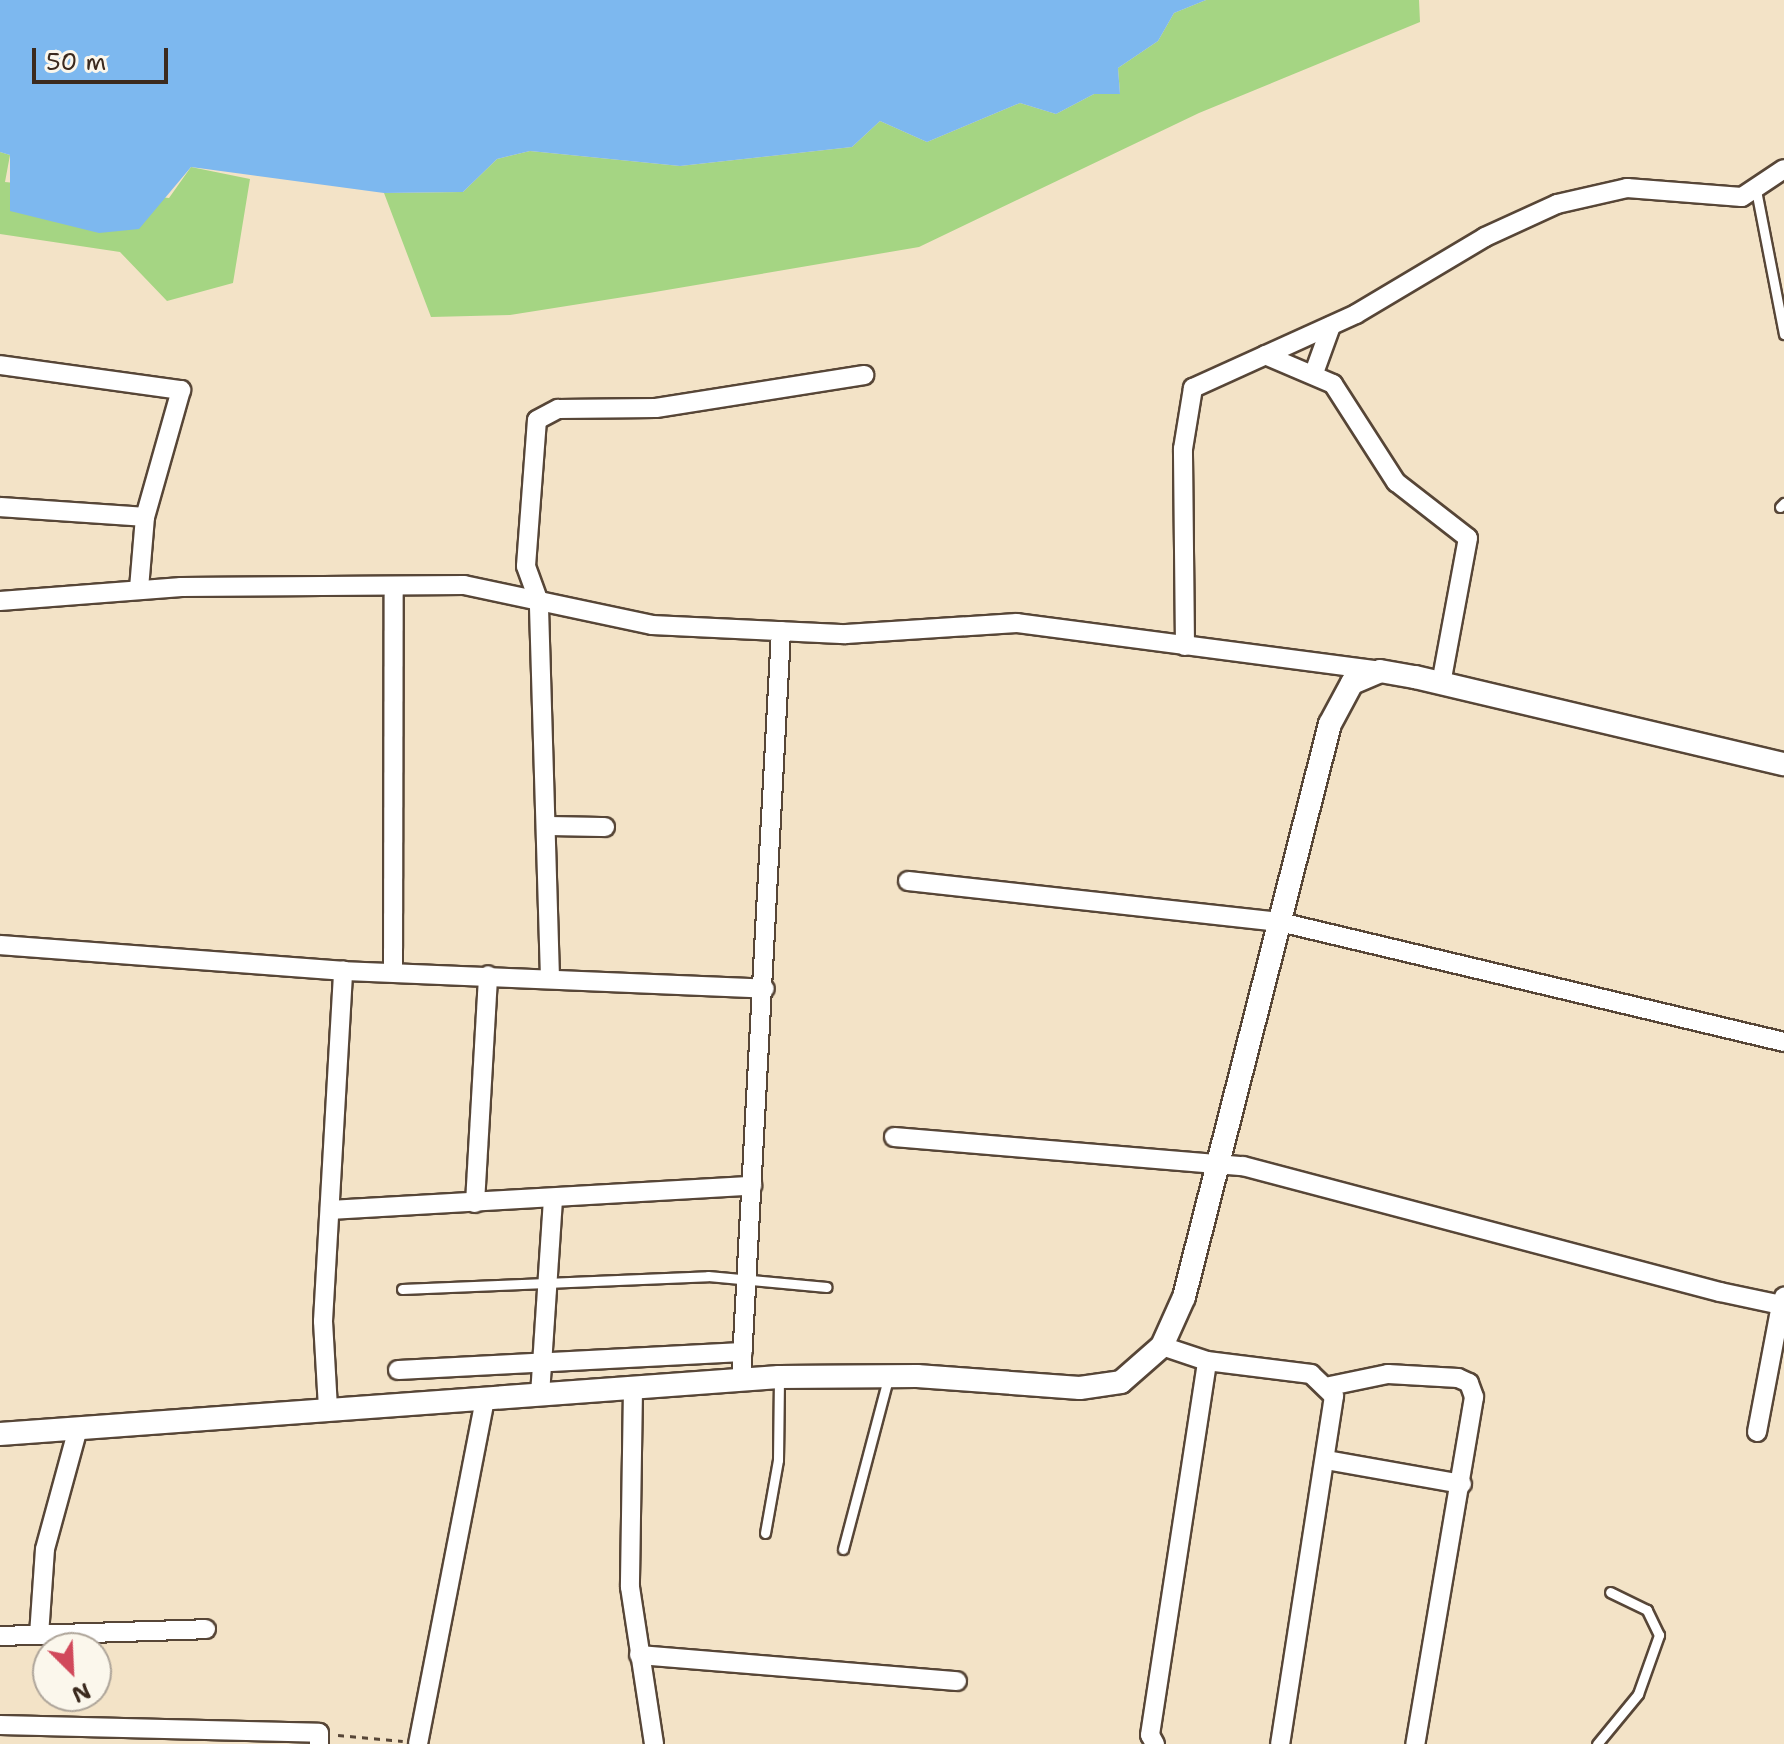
<!DOCTYPE html>
<html>
<head>
<meta charset="utf-8">
<style>
	body { margin:0 }
	#map { position:relative; width:1784px; height:1744px; overflow:hidden; background:#f3e3c7; font-family:"Shantell Sans",sans-serif }
	div>[style] { position:absolute }
	.green>* { inset:0; background:#a5d583 }
	.water>* { inset:0; background:#7db8ef }
	.path>* { height:3px; margin-top:-1.5px; transform-origin:0; background:repeating-linear-gradient(90deg,#574637 0 6px,transparent 0 12px) }
	.roads { filter:drop-shadow(2px 0 #574637) drop-shadow(-2px 0 #574637) drop-shadow(0 2px #574637) drop-shadow(0 -2px #574637) }
	.service>* { height:9px; margin:-4.5px; padding:0 4.5px; transform-origin:4.5px; border-radius:4.5px; background:#fff }
	.minor>* { height:18px; margin:-9px; padding:0 9px; transform-origin:9px; border-radius:9px; background:#fff }
	.tertiary>* { height:22px; margin:-11px; padding:0 11px; transform-origin:11px; border-radius:11px; background:#fff }
	span { translate:-50% -50%; white-space:nowrap; text-align:center; line-height:1.15; -webkit-text-stroke:6px #fbf7ec; paint-order:stroke }
	.north { position:absolute; left:32px; top:1632px; width:80px; height:80px; box-sizing:border-box; background:#fbf7ec; border:2px solid #aea59a; border-radius:50%; rotate:156deg; font-size:22px; font-weight:700; line-height:32px; text-align:center; color:#3b2a1e }
	.north::after { content:''; display:block; margin:auto; width:28px; height:36px; background:#d1495b; clip-path:polygon(50% 0,100% 100%,50% 72%,0 100%) }
	.scale { position:absolute; left:32px; top:48px; width:136px; height:36px; box-sizing:border-box; border:4px solid #3b2a1e; border-top:0; padding-left:10px; font-size:24px; line-height:28px; white-space:nowrap; color:#3b2a1e; -webkit-text-stroke:6px #fbf7ec; paint-order:stroke }
</style>
</head>
<body>
<div id="map">
	<div class="green">
		<i style="clip-path:polygon(1206px 0,1419px 0,1420px 22px,1199px 113px,919px 247px,649px 293px,510px 315px,431px 317px,384px 193px,463px 192px,497px 159px,530px 151px,680px 166px,852px 147px,880px 121px,927px 142px,1020px 103px,1056px 114px,1094px 94px,1120px 94px,1118px 68px,1158px 41px,1174px 13px)"></i>
		<i style="clip-path:polygon(0 152px,10px 155px,5px 182px,169px 198px,191px 167px,250px 179px,233px 283px,167px 301px,120px 252px,0 234px)"></i>
	</div>
	<div class="water">
		<i style="clip-path:polygon(0 0,1206px 0,1174px 13px,1158px 41px,1118px 68px,1120px 94px,1094px 94px,1056px 114px,1020px 103px,927px 142px,880px 121px,852px 147px,680px 166px,530px 151px,497px 159px,463px 192px,384px 193px,191px 167px,139px 229px,99px 233px,10px 211px,10px 155px,0 152px)"></i>
	</div>
	<div class="path">
		<i style="left:338px;top:1735px;width:65px;rotate:5.3deg"></i>
	</div>
	<div class="roads">
		<div class="service">
			<i style="left:1756px;top:190px;width:147px;rotate:79deg"></i>
			<i style="left:1780px;top:507px;width:6px;rotate:-45deg"></i>
			<i style="left:402px;top:1289px;width:306px;rotate:-2.4deg"></i>
			<i style="left:708px;top:1276px;width:119px;rotate:5.3deg"></i>
			<i style="left:765px;top:1533px;width:74px;rotate:-79.9deg"></i>
			<i style="left:778px;top:1460px;width:83px;rotate:-89.3deg"></i>
			<i style="left:843px;top:1549px;width:176px;rotate:-75.2deg"></i>
			<i style="left:1597px;top:1744px;width:65px;rotate:-50.6deg"></i>
			<i style="left:1638px;top:1694px;width:63px;rotate:-70.4deg"></i>
			<i style="left:1659px;top:1635px;width:28px;rotate:-116deg"></i>
			<i style="left:1647px;top:1610px;width:41px;rotate:-154.1deg"></i>
		</div>
		<div class="minor">
			<i style="left:1265px;top:355px;width:74px;rotate:23.1deg"></i>
			<i style="left:1333px;top:384px;width:117px;rotate:57.3deg"></i>
			<i style="left:1396px;top:482px;width:91px;rotate:37.9deg"></i>
			<i style="left:1468px;top:538px;width:147px;rotate:100.5deg"></i>
			<i style="left:0;top:365px;width:183px;rotate:7.9deg"></i>
			<i style="left:181px;top:390px;width:132px;rotate:105.8deg"></i>
			<i style="left:145px;top:517px;width:72px;rotate:94.8deg"></i>
			<i style="left:1314px;top:373px;width:50px;rotate:-70.1deg"></i>
			<i style="left:0;top:507px;width:145px;rotate:3.9deg"></i>
			<i style="left:0;top:601px;width:182px;rotate:-4.4deg"></i>
			<i style="left:181px;top:587px;width:283px;rotate:-0.4deg"></i>
			<i style="left:464px;top:585px;width:192px;rotate:12deg"></i>
			<i style="left:652px;top:625px;width:194px;rotate:2.7deg"></i>
			<i style="left:846px;top:634px;width:171px;rotate:-3.7deg"></i>
			<i style="left:1017px;top:623px;width:366px;rotate:7.5deg"></i>
			<i style="left:1185px;top:646px;width:197px;rotate:-90.6deg"></i>
			<i style="left:1183px;top:449px;width:62px;rotate:-80.7deg"></i>
			<i style="left:1193px;top:388px;width:179px;rotate:-24.4deg"></i>
			<i style="left:1356px;top:314px;width:150px;rotate:-30.8deg"></i>
			<i style="left:1485px;top:237px;width:79px;rotate:-24.6deg"></i>
			<i style="left:1557px;top:204px;width:72px;rotate:-12.9deg"></i>
			<i style="left:1627px;top:188px;width:115px;rotate:4.5deg"></i>
			<i style="left:1742px;top:197px;width:50px;rotate:-33.7deg"></i>
			<i style="left:546px;top:826px;width:59px;rotate:1deg"></i>
			<i style="left:908px;top:881px;width:374px;rotate:6.3deg"></i>
			<i style="left:1280px;top:922px;width:518px;rotate:13.39deg"></i>
			<i style="left:0;top:945px;width:344px;rotate:4.3deg"></i>
			<i style="left:343px;top:971px;width:422px;rotate:2.4deg"></i>
			<i style="left:393px;top:972px;width:385px;rotate:-89.9deg"></i>
			<i style="left:550px;top:978px;width:376px;rotate:-91.7deg"></i>
			<i style="left:539px;top:602px;width:38px;rotate:-110deg"></i>
			<i style="left:526px;top:566px;width:146px;rotate:-85.7deg"></i>
			<i style="left:537px;top:420px;width:24px;rotate:-28deg"></i>
			<i style="left:558px;top:409px;width:98px;rotate:-0.6deg"></i>
			<i style="left:656px;top:408px;width:211px;rotate:-9deg"></i>
			<i style="left:894px;top:1137px;width:350px;rotate:4.8deg"></i>
			<i style="left:1243px;top:1166px;width:493px;rotate:14.8deg"></i>
			<i style="left:1720px;top:1292px;width:62px;rotate:12deg"></i>
			<i style="left:1781px;top:1305px;width:9px;rotate:-69deg"></i>
			<i style="left:475px;top:1203px;width:228px;rotate:-86.7deg"></i>
			<i style="left:330px;top:1210px;width:423px;rotate:-3.3deg"></i>
			<i style="left:1162px;top:1346px;width:47px;rotate:18.4deg"></i>
			<i style="left:1207px;top:1361px;width:105px;rotate:7.1deg"></i>
			<i style="left:1311px;top:1374px;width:32px;rotate:44deg"></i>
			<i style="left:1334px;top:1396px;width:352px;rotate:98.8deg"></i>
			<i style="left:398px;top:1370px;width:345px;rotate:-3deg"></i>
			<i style="left:741px;top:1380px;width:750px;rotate:-86.94deg"></i>
			<i style="left:1330px;top:1386px;width:59px;rotate:-11.7deg"></i>
			<i style="left:1388px;top:1374px;width:70px;rotate:3.3deg"></i>
			<i style="left:1458px;top:1378px;width:12px;rotate:24deg"></i>
			<i style="left:1469px;top:1383px;width:15px;rotate:70deg"></i>
			<i style="left:1474px;top:1397px;width:352px;rotate:99.6deg"></i>
			<i style="left:633px;top:1389px;width:198px;rotate:90.9deg"></i>
			<i style="left:630px;top:1587px;width:159px;rotate:81.3deg"></i>
			<i style="left:540px;top:1395px;width:195px;rotate:-86.2deg"></i>
			<i style="left:328px;top:1408px;width:87px;rotate:-93.3deg"></i>
			<i style="left:323px;top:1321px;width:351px;rotate:-86.7deg"></i>
			<i style="left:1757px;top:1432px;width:129px;rotate:-79.3deg"></i>
			<i style="left:1326px;top:1460px;width:138px;rotate:10deg"></i>
			<i style="left:39px;top:1635px;width:86px;rotate:-86deg"></i>
			<i style="left:45px;top:1549px;width:125px;rotate:-74.7deg"></i>
			<i style="left:0;top:1636px;width:206px;rotate:-1.9deg"></i>
			<i style="left:639px;top:1655px;width:319px;rotate:4.7deg"></i>
			<i style="left:0;top:1725px;width:319px;rotate:1.4deg"></i>
			<i style="left:319px;top:1733px;width:11px;rotate:90deg"></i>
			<i style="left:418px;top:1744px;width:352px;rotate:-79deg"></i>
			<i style="left:1155px;top:1744px;width:10px;rotate:-119deg"></i>
			<i style="left:1150px;top:1735px;width:378px;rotate:-81.3deg"></i>
		</div>
		<div class="tertiary">
			<i style="left:0;top:1434px;width:781px;rotate:-4.18deg"></i>
			<i style="left:779px;top:1377px;width:138px;rotate:-0.4deg"></i>
			<i style="left:917px;top:1376px;width:163px;rotate:4.2deg"></i>
			<i style="left:1080px;top:1388px;width:41px;rotate:-8.3deg"></i>
			<i style="left:1121px;top:1382px;width:55px;rotate:-41.3deg"></i>
			<i style="left:1162px;top:1346px;width:54px;rotate:-65.8deg"></i>
			<i style="left:1184px;top:1297px;width:591px;rotate:-75.71deg"></i>
			<i style="left:1330px;top:724px;width:47px;rotate:-61.8deg"></i>
			<i style="left:1352px;top:683px;width:30px;rotate:-23deg"></i>
			<i style="left:1380px;top:671px;width:36px;rotate:10deg"></i>
			<i style="left:1415px;top:677px;width:379px;rotate:13.3deg"></i>
		</div>
	</div>
	<div class="north">N</div>
	<div class="scale">50 m</div>
</div>
</body>
</html>
